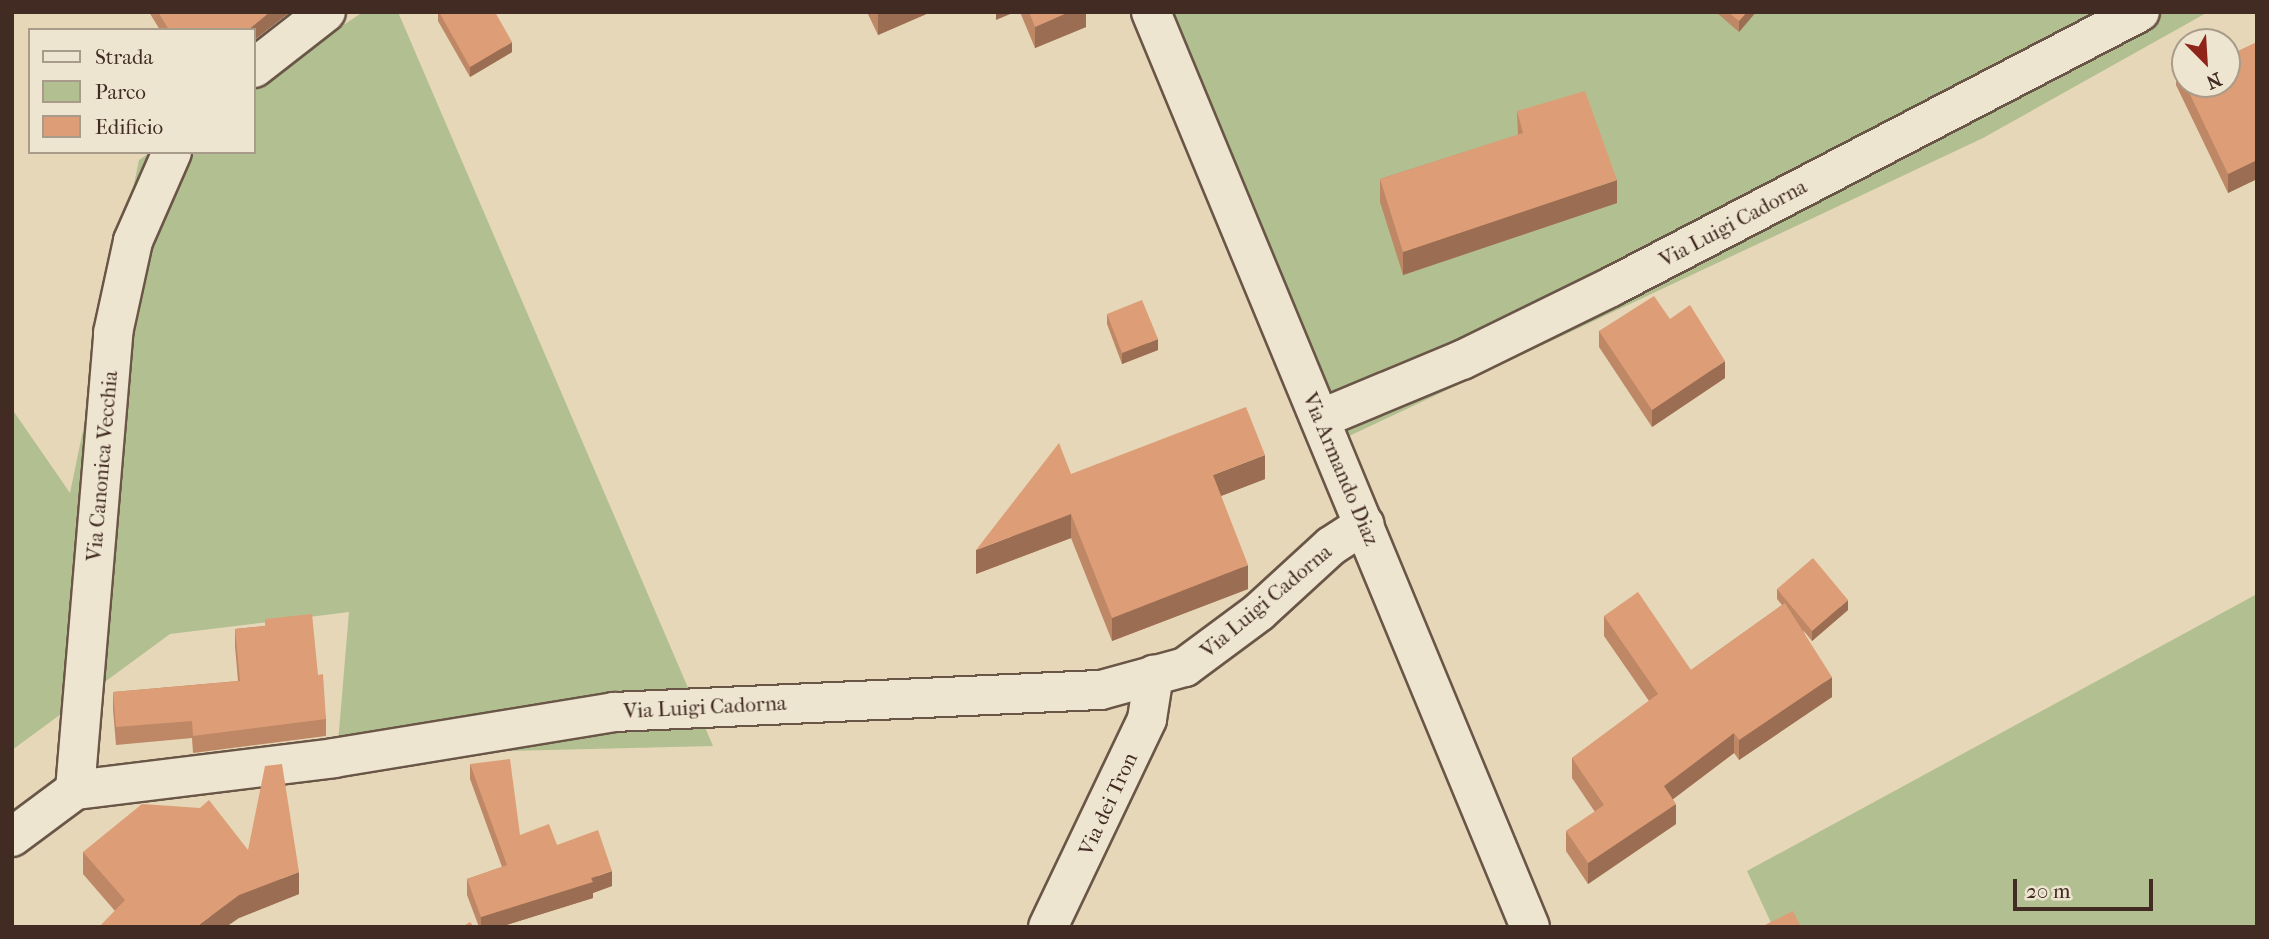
<!DOCTYPE html>
<html>
<head>
<meta charset="utf-8">
<style>
	body { margin:0 }
	#map { position:relative; width:2269px; height:939px; overflow:hidden; background:#e5d7b7; font-family:"IM FELL French Canon",serif }
	div>[style] { position:absolute }
	.green>* { inset:0; background:#b2bf90 }
	.roads { filter:drop-shadow(2px 0 #6a5647) drop-shadow(-2px 0 #6a5647) drop-shadow(0 2px #6a5647) drop-shadow(0 -2px #6a5647) }
	.minor>* { height:38px; margin:-19px; padding:0 19px; transform-origin:19px; border-radius:19px; background:#eee5d0 }
	.wall>* { inset:0; background:#be8766 }
	.shaded-wall>* { inset:0; background:#9b6e53 }
	.building>* { inset:0; background:#dd9d77 }
	span { translate:-50% -50%; white-space:nowrap; text-align:center; line-height:1.15; -webkit-text-stroke:5px #eee5d0; paint-order:stroke }
	.street-label { font-size:21px; color:#412b22 }
	.frame { position:absolute; inset:0; border:14px solid #412b22; pointer-events:none }
	.legend { position:absolute; left:28px; top:28px; width:228px; height:126px; box-sizing:border-box; background:#eee5d0; border:2px solid #a99b8a; margin:0; padding:9px 12px; list-style:none; font-size:21px; color:#412b22 }
	.legend li { display:flex; align-items:center; gap:14px; height:35px }
	.legend b { width:35px; border:2px solid #a99b8a }
	.north { position:absolute; left:2171px; top:28px; width:70px; height:70px; box-sizing:border-box; background:#eee5d0; border:2px solid #a99b8a; border-radius:50%; rotate:156deg; font-size:19px; font-weight:700; line-height:28px; text-align:center; color:#412b22 }
	.north::after { content:''; display:block; margin:auto; width:24px; height:32px; background:#8f2418; clip-path:polygon(50% 0,100% 100%,50% 72%,0 100%) }
	.scale { position:absolute; left:2013px; top:879px; width:140px; height:32px; box-sizing:border-box; border:4px solid #412b22; border-top:0; padding-left:9px; font-size:21px; line-height:24px; white-space:nowrap; color:#412b22; -webkit-text-stroke:5px #eee5d0; paint-order:stroke }
</style>
</head>
<body>
<div id="map">
	<div class="green">
		<i style="clip-path:polygon(363px 12px,398px 12px,713px 746px,337px 755px,349px 612px,170px 634px,12px 750px,12px 409px,70px 493px,139px 160px,151px 152px,254px 152px,254px 85px)"></i>
		<i style="clip-path:polygon(1164px 12px,2208px 12px,1983px 138px,1347px 437px)"></i>
		<i style="clip-path:polygon(2257px 594px,2257px 927px,1773px 927px,1747px 871px)"></i>
	</div>
	<div class="roads">
		<div class="minor">
			<i style="left:1151px;top:12px;width:990px;rotate:67.5deg"></i>
			<i style="left:254px;top:68px;width:91px;rotate:-37.9deg"></i>
			<i style="left:1320px;top:419px;width:154px;rotate:-22.6deg"></i>
			<i style="left:1462px;top:360px;width:166px;rotate:-26.1deg"></i>
			<i style="left:1611px;top:287px;width:596px;rotate:-27.47deg"></i>
			<i style="left:75px;top:790px;width:459px;rotate:-85.2deg"></i>
			<i style="left:113px;top:333px;width:94px;rotate:-77.7deg"></i>
			<i style="left:133px;top:241px;width:97px;rotate:-66.3deg"></i>
			<i style="left:12px;top:837px;width:79px;rotate:-36.7deg"></i>
			<i style="left:75px;top:790px;width:261px;rotate:-7deg"></i>
			<i style="left:334px;top:758px;width:284px;rotate:-9.3deg"></i>
			<i style="left:614px;top:712px;width:487px;rotate:-2.6deg"></i>
			<i style="left:1101px;top:690px;width:87px;rotate:-15.3deg"></i>
			<i style="left:1185px;top:667px;width:92px;rotate:-36.6deg"></i>
			<i style="left:1259px;top:612px;width:98px;rotate:-42.5deg"></i>
			<i style="left:1331px;top:546px;width:40px;rotate:-32.9deg"></i>
			<i style="left:1048px;top:927px;width:230px;rotate:-64.5deg"></i>
			<i style="left:1147px;top:719px;width:45px;rotate:-81deg"></i>
		</div>
	</div>
	<div class="wall">
		<i style="clip-path:polygon(149px 12px,290px 12px,254px 40px,254px 30px,160px 30px)"></i>
		<i style="clip-path:polygon(438px 12px,512px 52px,470px 77px,438px 21px)"></i>
		<i style="clip-path:polygon(867px 12px,931px 12px,878px 35px)"></i>
		<i style="clip-path:polygon(1020px 12px,1086px 12px,1086px 27px,1035px 48px)"></i>
		<i style="clip-path:polygon(1716px 12px,1756px 12px,1739px 32px)"></i>
		<i style="clip-path:polygon(2257px 42px,2257px 179px,2228px 193px,2176px 85px,2176px 66px,2185px 84px)"></i>
		<i style="clip-path:polygon(1517px 111px,1617px 203px,1403px 275px,1380px 202px,1380px 179px,1518px 135px)"></i>
		<i style="clip-path:polygon(1107px 314px,1158px 350px,1122px 364px,1107px 324px)"></i>
		<i style="clip-path:polygon(1670px 319px,1725px 378px,1652px 427px,1599px 347px,1599px 331px)"></i>
		<i style="clip-path:polygon(1071px 474px,1265px 479px,1221px 496px,1248px 589px,1112px 641px,1071px 538px,976px 574px)"></i>
		<i style="clip-path:polygon(1777px 589px,1848px 610px,1812px 641px,1803px 630px,1832px 697px,1739px 760px,1734px 753px,1673px 799px,1676px 824px,1588px 884px,1566px 851px,1566px 831px,1595px 812px,1572px 778px,1572px 758px,1649px 701px,1604px 636px,1604px 616px,1691px 670px,1782px 605px,1777px 599px)"></i>
		<i style="clip-path:polygon(265px 619px,318px 675px,326px 719px,326px 736px,193px 753px,192px 738px,116px 745px,113px 709px,113px 692px,238px 681px,235px 646px,235px 629px,265px 626px)"></i>
		<i style="clip-path:polygon(470px 764px,520px 835px,557px 845px,612px 886px,593px 893px,593px 898px,500px 927px,479px 927px,467px 895px,467px 879px,502px 867px,470px 779px)"></i>
		<i style="clip-path:polygon(248px 850px,299px 894px,239px 918px,115px 911px,83px 874px,83px 852px)"></i>
	</div>
	<div class="shaded-wall">
		<i style="clip-path:polygon(270px 12px,290px 12px,254px 40px,254px 30px,248px 30px)"></i>
		<i style="clip-path:polygon(880px 12px,931px 12px,878px 35px,878px 13px)"></i>
		<i style="clip-path:polygon(996px 12px,1015px 12px,996px 20px)"></i>
		<i style="clip-path:polygon(1069px 12px,1086px 12px,1086px 27px,1035px 48px,1035px 27px)"></i>
		<i style="clip-path:polygon(1747px 12px,1756px 12px,1739px 32px,1739px 21px)"></i>
		<i style="clip-path:polygon(512px 42px,512px 52px,470px 77px,470px 67px)"></i>
		<i style="clip-path:polygon(2257px 160px,2257px 179px,2228px 193px,2228px 174px)"></i>
		<i style="clip-path:polygon(1617px 180px,1617px 203px,1403px 275px,1403px 252px)"></i>
		<i style="clip-path:polygon(1158px 339px,1158px 350px,1122px 364px,1122px 353px)"></i>
		<i style="clip-path:polygon(1725px 361px,1725px 378px,1652px 427px,1652px 410px)"></i>
		<i style="clip-path:polygon(1265px 455px,1265px 479px,1213px 499px,1213px 475px)"></i>
		<i style="clip-path:polygon(1071px 514px,1071px 538px,976px 574px,976px 550px)"></i>
		<i style="clip-path:polygon(1248px 565px,1248px 589px,1112px 641px,1112px 618px)"></i>
		<i style="clip-path:polygon(1848px 600px,1848px 610px,1812px 641px,1812px 631px)"></i>
		<i style="clip-path:polygon(1832px 677px,1832px 697px,1739px 760px,1739px 740px)"></i>
		<i style="clip-path:polygon(1734px 733px,1734px 753px,1664px 806px,1664px 786px)"></i>
		<i style="clip-path:polygon(1676px 804px,1676px 824px,1588px 884px,1588px 863px)"></i>
		<i style="clip-path:polygon(612px 871px,612px 886px,593px 893px,593px 898px,500px 927px,481px 927px,481px 917px)"></i>
		<i style="clip-path:polygon(299px 872px,299px 894px,239px 918px,226px 927px,196px 927px,239px 895px)"></i>
	</div>
	<div class="building">
		<i style="clip-path:polygon(158px 12px,270px 12px,248px 30px,169px 30px)"></i>
		<i style="clip-path:polygon(439px 12px,495px 12px,512px 42px,470px 67px)"></i>
		<i style="clip-path:polygon(1029px 12px,1069px 12px,1035px 27px)"></i>
		<i style="clip-path:polygon(1728px 12px,1747px 12px,1739px 21px)"></i>
		<i style="clip-path:polygon(2257px 42px,2257px 160px,2228px 174px,2185px 84px,2227px 84px,2227px 56px)"></i>
		<i style="clip-path:polygon(2185px 62px,2185px 84px,2176px 66px)"></i>
		<i style="clip-path:polygon(1585px 91px,1617px 180px,1403px 252px,1380px 179px,1523px 133px,1517px 111px)"></i>
		<i style="clip-path:polygon(1654px 296px,1670px 319px,1690px 305px,1725px 361px,1652px 410px,1599px 331px)"></i>
		<i style="clip-path:polygon(1142px 300px,1158px 339px,1122px 353px,1107px 314px)"></i>
		<i style="clip-path:polygon(1246px 407px,1265px 455px,1213px 475px,1248px 565px,1112px 618px,1071px 514px,976px 550px,1059px 443px,1071px 474px)"></i>
		<i style="clip-path:polygon(1813px 558px,1848px 600px,1812px 631px,1777px 589px)"></i>
		<i style="clip-path:polygon(1638px 592px,1691px 670px,1785px 603px,1832px 677px,1739px 740px,1734px 733px,1664px 786px,1676px 804px,1588px 863px,1566px 831px,1604px 805px,1572px 758px,1658px 694px,1604px 616px)"></i>
		<i style="clip-path:polygon(312px 614px,318px 675px,323px 674px,326px 719px,193px 736px,192px 721px,116px 727px,113px 692px,240px 681px,235px 629px,265px 626px,265px 619px)"></i>
		<i style="clip-path:polygon(510px 759px,520px 835px,549px 824px,557px 845px,598px 830px,612px 871px,591px 878px,593px 882px,481px 917px,467px 879px,507px 865px,470px 764px)"></i>
		<i style="clip-path:polygon(282px 764px,299px 872px,239px 895px,196px 927px,99px 927px,125px 900px,83px 852px,142px 804px,200px 808px,209px 800px,248px 850px,265px 766px)"></i>
		<i style="clip-path:polygon(1793px 911px,1801px 927px,1761px 927px)"></i>
		<i style="clip-path:polygon(470px 922px,474px 927px,462px 927px)"></i>
	</div>
	<div class="street-label">
		<span style="left:1733px;top:223px;rotate:-28deg">Via Luigi Cadorna</span>
		<span style="left:102px;top:466px;rotate:-85deg">Via Canonica Vecchia</span>
		<span style="left:1341px;top:469px;rotate:67deg">Via Armando Diaz</span>
		<span style="left:1266px;top:601px;rotate:-40deg">Via Luigi Cadorna</span>
		<span style="left:705px;top:707px;rotate:-3deg">Via Luigi Cadorna</span>
		<span style="left:1108px;top:804px;rotate:-65deg">Via dei Tron</span>
	</div>
	<div class="frame"></div>
	<ul class="legend">
	<li><b style="height:9px;background:#eee5d0"></b>Strada</li>
	<li><b style="height:19px;background:#b2bf90"></b>Parco</li>
	<li><b style="height:19px;background:#dd9d77"></b>Edificio</li>
	</ul>
	<div class="north">N</div>
	<div class="scale">20 m</div>
</div>
</body>
</html>
